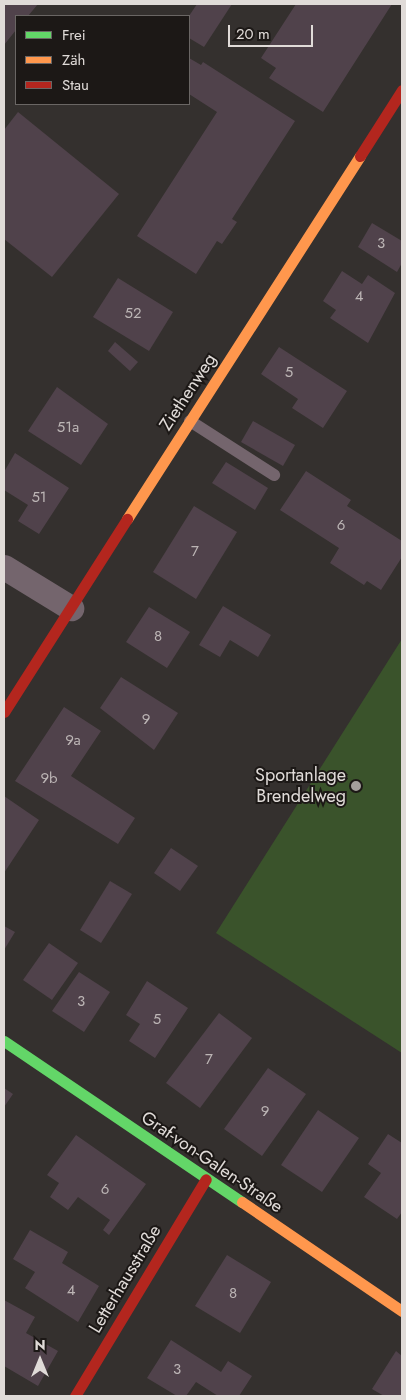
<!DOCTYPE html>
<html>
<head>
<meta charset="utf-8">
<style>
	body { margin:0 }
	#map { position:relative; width:406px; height:1400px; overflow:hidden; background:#34302e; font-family:Jost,sans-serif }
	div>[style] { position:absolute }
	.green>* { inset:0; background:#3a532b }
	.building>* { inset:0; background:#50424b }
	.lane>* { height:12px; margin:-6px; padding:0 6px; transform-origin:6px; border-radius:6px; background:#74656d }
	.street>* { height:25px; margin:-12.5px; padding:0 12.5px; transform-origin:12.5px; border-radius:12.5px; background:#74656d }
	.fast>* { height:11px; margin:-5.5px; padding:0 5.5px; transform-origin:5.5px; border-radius:5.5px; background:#63d668 }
	.slow>* { height:11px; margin:-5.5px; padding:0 5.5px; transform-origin:5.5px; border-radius:5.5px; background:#ff974d }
	.jam>* { height:11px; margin:-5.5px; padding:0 5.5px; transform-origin:5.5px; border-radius:5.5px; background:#b3261e }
	.dots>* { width:14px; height:14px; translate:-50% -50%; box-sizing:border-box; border:2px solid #1c1816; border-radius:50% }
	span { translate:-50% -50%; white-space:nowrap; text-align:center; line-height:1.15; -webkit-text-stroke:4px #1c1816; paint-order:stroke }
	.number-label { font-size:15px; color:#bcb5b5 }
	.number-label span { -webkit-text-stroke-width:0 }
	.street-label { font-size:18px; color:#e0dbd8 }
	.poi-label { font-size:18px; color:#e0dbd8 }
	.right { translate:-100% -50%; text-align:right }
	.frame { position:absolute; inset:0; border:5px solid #e0dbd8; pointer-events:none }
	.legend { position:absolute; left:15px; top:15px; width:175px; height:90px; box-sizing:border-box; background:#1c1816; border:1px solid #6a6664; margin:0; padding:6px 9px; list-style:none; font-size:15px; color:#e0dbd8 }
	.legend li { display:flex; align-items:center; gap:10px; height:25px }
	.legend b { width:25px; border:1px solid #6a6664 }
	.north { position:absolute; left:15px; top:1335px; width:50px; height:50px; -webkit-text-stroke:4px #1c1816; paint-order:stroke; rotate:0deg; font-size:14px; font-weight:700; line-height:20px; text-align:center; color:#e0dbd8 }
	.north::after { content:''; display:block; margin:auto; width:18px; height:22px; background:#e0dbd8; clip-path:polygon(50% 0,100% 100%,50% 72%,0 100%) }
	.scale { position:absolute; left:228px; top:25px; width:85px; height:22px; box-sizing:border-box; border:2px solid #e0dbd8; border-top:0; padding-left:6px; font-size:15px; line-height:18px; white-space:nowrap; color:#e0dbd8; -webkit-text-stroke:4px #1c1816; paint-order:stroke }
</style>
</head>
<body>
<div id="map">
	<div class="green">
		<i style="clip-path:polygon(402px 639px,402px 1053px,216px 933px)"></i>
	</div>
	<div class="building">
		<i style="clip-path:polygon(4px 4px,38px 4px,28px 16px,16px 16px,16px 30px,4px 45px)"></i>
		<i style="clip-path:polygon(197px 4px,232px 4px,204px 47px,189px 38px,189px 16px)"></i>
		<i style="clip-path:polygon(296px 4px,392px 4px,323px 112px,269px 78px,276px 68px,261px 58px)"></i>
		<i style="clip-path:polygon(189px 58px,201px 65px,203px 62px,295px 121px,232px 219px,237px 222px,222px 244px,217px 241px,196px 274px,137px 236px,217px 112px,189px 94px)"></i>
		<i style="clip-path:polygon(18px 112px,119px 194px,52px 277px,4px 239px,4px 130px)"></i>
		<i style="clip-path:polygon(372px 223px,402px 241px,402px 263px,397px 272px,358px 247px)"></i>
		<i style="clip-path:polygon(342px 271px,362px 284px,368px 275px,395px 293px,368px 343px,330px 318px,336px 310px,323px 301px)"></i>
		<i style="clip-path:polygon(118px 278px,173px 312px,149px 351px,93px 317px)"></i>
		<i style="clip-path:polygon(115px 342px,138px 362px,130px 371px,108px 351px)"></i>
		<i style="clip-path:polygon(279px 347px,347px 391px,323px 428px,292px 408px,298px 399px,261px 374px)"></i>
		<i style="clip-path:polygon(57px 387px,108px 424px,81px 465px,28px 431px)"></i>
		<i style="clip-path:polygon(253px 421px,295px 445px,283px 466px,241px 442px)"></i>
		<i style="clip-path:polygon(15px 453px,69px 488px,39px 534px,18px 521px,28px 505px,4px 490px,4px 472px)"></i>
		<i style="clip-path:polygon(226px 462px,268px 488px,255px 510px,212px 483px)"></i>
		<i style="clip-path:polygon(306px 471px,351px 500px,347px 506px,402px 541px,402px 557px,381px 590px,367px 581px,364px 585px,330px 563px,339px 548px,280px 510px)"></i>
		<i style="clip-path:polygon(194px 506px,237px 532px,196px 599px,153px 572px)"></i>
		<i style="clip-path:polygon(223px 606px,271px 635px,258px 657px,230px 640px,220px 657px,199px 645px)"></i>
		<i style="clip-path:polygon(149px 607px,190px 632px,167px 668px,126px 642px)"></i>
		<i style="clip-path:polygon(121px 677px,178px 713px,154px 750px,100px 708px)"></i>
		<i style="clip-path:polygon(64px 707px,101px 731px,71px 776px,135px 818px,118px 844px,15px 781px)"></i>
		<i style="clip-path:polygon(4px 796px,39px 820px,4px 873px)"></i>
		<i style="clip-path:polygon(171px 848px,198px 866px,180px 891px,154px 873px)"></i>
		<i style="clip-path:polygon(110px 881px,132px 894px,101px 943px,80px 930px)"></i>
		<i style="clip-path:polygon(4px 926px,15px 932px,4px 950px)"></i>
		<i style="clip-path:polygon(49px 943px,78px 963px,52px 1000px,23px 980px)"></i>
		<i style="clip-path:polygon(79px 972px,110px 992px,84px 1032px,52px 1011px)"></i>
		<i style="clip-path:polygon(147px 981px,188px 1008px,155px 1058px,129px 1041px,140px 1024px,126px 1015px)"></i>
		<i style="clip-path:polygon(219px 1013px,252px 1038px,200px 1108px,166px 1083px)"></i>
		<i style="clip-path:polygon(268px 1068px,306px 1094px,262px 1156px,224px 1129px)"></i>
		<i style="clip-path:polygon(4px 1088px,13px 1094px,4px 1107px)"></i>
		<i style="clip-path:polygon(318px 1110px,359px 1138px,322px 1192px,281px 1165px)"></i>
		<i style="clip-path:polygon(388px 1134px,402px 1143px,402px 1212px,397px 1219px,364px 1197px,381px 1173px,368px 1164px)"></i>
		<i style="clip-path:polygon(76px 1135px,146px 1184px,109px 1235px,103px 1230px,110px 1220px,78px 1197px,68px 1210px,50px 1197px,59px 1183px,47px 1175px)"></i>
		<i style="clip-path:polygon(30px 1230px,68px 1252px,62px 1263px,99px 1286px,78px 1322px,25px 1288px,35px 1272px,13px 1259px)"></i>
		<i style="clip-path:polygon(227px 1255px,271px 1282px,240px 1333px,195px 1306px)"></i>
		<i style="clip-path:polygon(4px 1300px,35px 1317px,26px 1333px,58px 1351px,38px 1386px,4px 1366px)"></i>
		<i style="clip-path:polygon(171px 1340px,221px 1372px,228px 1361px,252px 1376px,239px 1396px,218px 1396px,196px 1382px,186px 1396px,177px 1396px,147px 1378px)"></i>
		<i style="clip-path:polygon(396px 1351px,402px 1356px,402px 1396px,384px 1396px,372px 1389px)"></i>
	</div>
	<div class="lane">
		<i style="left:190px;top:421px;width:100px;rotate:32.7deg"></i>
	</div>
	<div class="street">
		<i style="left:4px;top:567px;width:79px;rotate:31.5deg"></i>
	</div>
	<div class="fast">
		<i style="left:4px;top:1041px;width:287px;rotate:34.1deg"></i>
	</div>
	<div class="slow">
		<i style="left:127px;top:519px;width:431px;rotate:-57.3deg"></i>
		<i style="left:242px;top:1202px;width:194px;rotate:34.3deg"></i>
	</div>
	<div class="jam">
		<i style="left:360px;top:156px;width:78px;rotate:-57.5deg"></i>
		<i style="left:4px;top:712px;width:229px;rotate:-57.5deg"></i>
		<i style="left:75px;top:1396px;width:253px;rotate:-58.9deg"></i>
	</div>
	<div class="dots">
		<i style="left:356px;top:786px;background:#a49f9c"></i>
	</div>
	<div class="number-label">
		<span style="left:381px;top:244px">3</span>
		<span style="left:359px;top:297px">4</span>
		<span style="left:133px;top:314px">52</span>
		<span style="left:289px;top:373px">5</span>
		<span style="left:68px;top:428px">51a</span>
		<span style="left:39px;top:498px">51</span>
		<span style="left:341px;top:526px">6</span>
		<span style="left:195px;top:552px">7</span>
		<span style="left:158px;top:637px">8</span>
		<span style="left:146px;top:720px">9</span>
		<span style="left:73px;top:741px">9a</span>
		<span style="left:49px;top:779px">9b</span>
		<span style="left:81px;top:1002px">3</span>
		<span style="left:157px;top:1020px">5</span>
		<span style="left:209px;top:1060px">7</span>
		<span style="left:265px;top:1112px">9</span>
		<span style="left:105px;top:1190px">6</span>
		<span style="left:71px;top:1291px">4</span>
		<span style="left:233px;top:1294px">8</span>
		<span style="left:177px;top:1370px">3</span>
	</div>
	<div class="street-label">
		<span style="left:188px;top:392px;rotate:-57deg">Ziethenweg</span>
		<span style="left:212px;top:1162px;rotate:34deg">Graf-von-Galen-Straße</span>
		<span style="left:125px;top:1279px;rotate:-59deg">Letterhausstraße</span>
	</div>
	<div class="poi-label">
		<span class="right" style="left:346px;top:786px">Sportanlage<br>Brendelweg</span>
	</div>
	<div class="frame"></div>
	<ul class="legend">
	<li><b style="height:6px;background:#63d668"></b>Frei</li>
	<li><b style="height:6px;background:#ff974d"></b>Zäh</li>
	<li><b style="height:6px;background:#b3261e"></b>Stau</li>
	</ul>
	<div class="north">N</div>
	<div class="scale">20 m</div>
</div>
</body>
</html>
